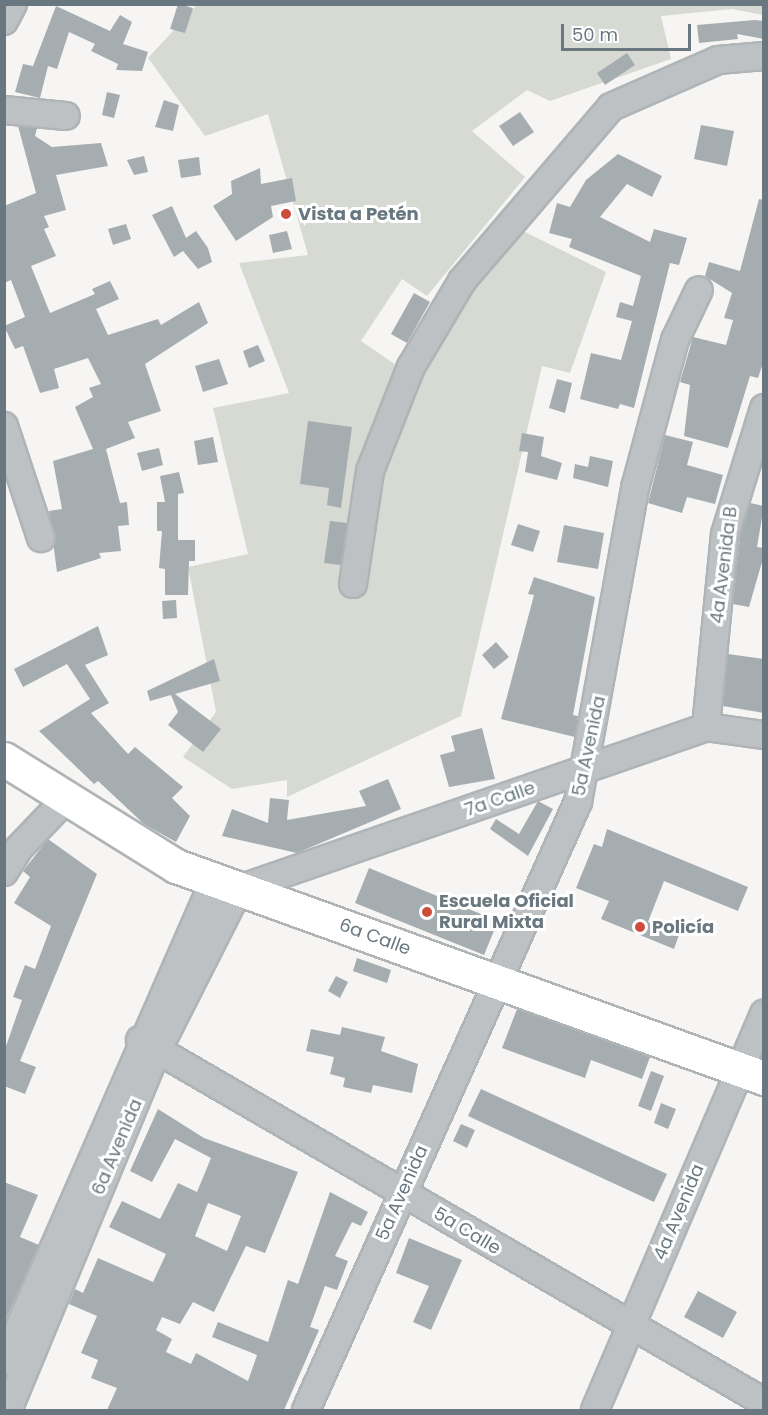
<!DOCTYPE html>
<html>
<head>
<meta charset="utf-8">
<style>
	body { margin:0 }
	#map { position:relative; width:768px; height:1415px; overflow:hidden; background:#f6f5f3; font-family:Poppins,sans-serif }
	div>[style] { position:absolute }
	.green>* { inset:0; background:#d6dad3 }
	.building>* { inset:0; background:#a5adb1 }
	.roads { filter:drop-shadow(2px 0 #afb4b6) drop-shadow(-2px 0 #afb4b6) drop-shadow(0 2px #afb4b6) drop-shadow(0 -2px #afb4b6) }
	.minor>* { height:26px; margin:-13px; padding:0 13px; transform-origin:13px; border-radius:13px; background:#bdc1c4 }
	.major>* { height:33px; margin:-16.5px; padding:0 16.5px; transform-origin:16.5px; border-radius:16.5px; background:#fff }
	.dots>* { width:16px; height:16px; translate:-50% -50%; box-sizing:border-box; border:3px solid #fff; border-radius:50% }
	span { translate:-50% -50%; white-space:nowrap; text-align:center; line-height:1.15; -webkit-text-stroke:6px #fff; paint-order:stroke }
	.poi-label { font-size:18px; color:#697880; font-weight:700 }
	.left { translate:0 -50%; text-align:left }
	.street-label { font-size:18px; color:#697880 }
	.frame { position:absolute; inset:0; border:6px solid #697880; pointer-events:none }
	.scale { position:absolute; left:561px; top:24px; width:130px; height:27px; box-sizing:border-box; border:3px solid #697880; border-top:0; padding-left:8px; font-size:18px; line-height:21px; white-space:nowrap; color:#697880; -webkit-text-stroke:4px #fff; paint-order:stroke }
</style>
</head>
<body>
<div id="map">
	<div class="green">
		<i style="clip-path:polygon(197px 5px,763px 5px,763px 15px,732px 9px,661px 16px,671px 59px,550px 101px,527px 90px,472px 131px,525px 177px,427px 296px,402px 279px,361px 341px,405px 371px,519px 229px,606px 272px,570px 373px,542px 366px,461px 716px,287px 797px,287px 780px,232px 789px,183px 757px,216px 712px,188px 567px,248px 554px,213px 408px,289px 393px,239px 263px,308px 255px,268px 114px,205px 136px,148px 58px)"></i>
	</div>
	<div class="building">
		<i style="clip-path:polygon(178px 4px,193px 8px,185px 33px,170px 29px)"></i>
		<i style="clip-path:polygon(56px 6px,110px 31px,120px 15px,132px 22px,123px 44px,148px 52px,142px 71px,116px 70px,118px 64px,91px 51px,95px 44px,69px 32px,57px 69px,48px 66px,40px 98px,15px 92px,23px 64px,33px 66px)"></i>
		<i style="clip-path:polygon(755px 20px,764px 21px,764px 39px,737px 34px,738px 39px,699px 43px,697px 25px)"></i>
		<i style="clip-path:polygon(627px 53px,635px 65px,605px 85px,597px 73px)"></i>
		<i style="clip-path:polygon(107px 92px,120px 95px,114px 118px,102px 115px)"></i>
		<i style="clip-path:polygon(164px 100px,179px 105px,173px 131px,155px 127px)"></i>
		<i style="clip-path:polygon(520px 112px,534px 132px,513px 146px,499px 126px)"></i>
		<i style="clip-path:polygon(701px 125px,734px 131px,727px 166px,694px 159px)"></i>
		<i style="clip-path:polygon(18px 126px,37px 128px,35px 136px,52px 147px,101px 143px,108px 166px,56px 175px,66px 210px,44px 216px,49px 227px,44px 229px,56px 256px,31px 266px,50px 313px,95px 294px,92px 289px,110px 281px,119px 299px,96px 309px,108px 335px,158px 319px,161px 325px,199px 302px,208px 323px,145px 364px,161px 411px,128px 422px,135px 438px,106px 449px,120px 503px,127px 502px,129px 525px,118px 526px,121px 551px,99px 553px,101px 558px,57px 572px,49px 511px,62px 509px,53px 461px,93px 449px,75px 407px,93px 397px,89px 388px,101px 384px,88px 358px,54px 369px,59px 388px,40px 393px,23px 346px,15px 349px,4px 326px,25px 317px,11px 280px,4px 283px,4px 206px,36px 193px)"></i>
		<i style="clip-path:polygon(618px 154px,662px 176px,652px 197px,627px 184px,600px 217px,650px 242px,654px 229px,687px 238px,679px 265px,670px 263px,634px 408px,620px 404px,618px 409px,580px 399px,591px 353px,621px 360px,632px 321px,616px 317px,620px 302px,633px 306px,641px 276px,569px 247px,572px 239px,549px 233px,557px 203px,570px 207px,586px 180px)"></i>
		<i style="clip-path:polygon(144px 156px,148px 172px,134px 175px,127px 160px)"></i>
		<i style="clip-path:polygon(199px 157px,201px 175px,181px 178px,178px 160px)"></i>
		<i style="clip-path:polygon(260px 168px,261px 184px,292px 178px,296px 201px,271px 206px,273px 217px,236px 241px,213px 206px,232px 194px,231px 181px)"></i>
		<i style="clip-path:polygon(759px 199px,764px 200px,764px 360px,758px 378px,750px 376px,728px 448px,684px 436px,690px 385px,680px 382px,693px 337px,726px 345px,733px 320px,724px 318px,732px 293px,705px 276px,709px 262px,740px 271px)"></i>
		<i style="clip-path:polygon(172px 206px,186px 238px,196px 231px,208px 248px,212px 262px,198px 269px,183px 251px,174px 257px,152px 215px)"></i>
		<i style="clip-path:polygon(126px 224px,131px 239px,113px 245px,108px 229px)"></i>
		<i style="clip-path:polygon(287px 231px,292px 249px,273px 253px,269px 235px)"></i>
		<i style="clip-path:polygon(414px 293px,430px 302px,407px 343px,391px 334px)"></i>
		<i style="clip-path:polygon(258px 345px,265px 361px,249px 368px,243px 351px)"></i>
		<i style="clip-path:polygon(219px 359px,228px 384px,203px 392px,195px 366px)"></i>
		<i style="clip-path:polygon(557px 379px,572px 383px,565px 413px,549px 408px)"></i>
		<i style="clip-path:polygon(308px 421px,352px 427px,341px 508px,327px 505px,329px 488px,300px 484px)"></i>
		<i style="clip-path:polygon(522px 433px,544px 437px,541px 456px,562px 463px,557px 480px,525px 472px,528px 452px,519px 451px)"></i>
		<i style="clip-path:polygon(665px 435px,693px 442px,687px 465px,723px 475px,715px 504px,687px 497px,682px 513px,648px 503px)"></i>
		<i style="clip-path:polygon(213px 437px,218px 462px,198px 465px,194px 441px)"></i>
		<i style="clip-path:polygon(159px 448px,163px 465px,142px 471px,137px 453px)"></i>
		<i style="clip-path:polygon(590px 456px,613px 461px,608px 487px,573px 478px,575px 464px,588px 467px)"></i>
		<i style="clip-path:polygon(179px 472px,184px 493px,178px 494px,178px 540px,195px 540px,195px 561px,189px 561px,188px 595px,165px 595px,165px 569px,159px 568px,162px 531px,157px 531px,157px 502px,165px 502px,160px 476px)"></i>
		<i style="clip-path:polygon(750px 503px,764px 506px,757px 547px,764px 548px,764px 555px,749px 607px,733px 604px,740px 537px)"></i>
		<i style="clip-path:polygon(330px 521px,347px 523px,341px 565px,324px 563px)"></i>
		<i style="clip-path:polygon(518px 524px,540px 531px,533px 552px,511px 545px)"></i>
		<i style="clip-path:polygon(564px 525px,604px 533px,598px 569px,557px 562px)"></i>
		<i style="clip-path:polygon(534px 577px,595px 597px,573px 715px,578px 716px,575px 737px,501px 719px,534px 595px,528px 594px)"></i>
		<i style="clip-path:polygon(176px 600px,177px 618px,163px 619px,162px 601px)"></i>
		<i style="clip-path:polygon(98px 626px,108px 655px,85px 665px,109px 703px,91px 713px,128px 754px,135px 747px,183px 787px,172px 798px,190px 816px,176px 842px,144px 824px,98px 781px,94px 784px,39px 731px,90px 699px,67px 664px,23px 687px,14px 669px)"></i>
		<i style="clip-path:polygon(496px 642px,509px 657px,494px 669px,482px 655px)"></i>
		<i style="clip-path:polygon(728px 654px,764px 659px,764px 713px,723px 706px)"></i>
		<i style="clip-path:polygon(214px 659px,220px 681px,175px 694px,221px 729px,203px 752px,168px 725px,178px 712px,171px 695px,150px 701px,147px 691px)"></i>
		<i style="clip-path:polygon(482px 728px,495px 779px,449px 787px,440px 755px,455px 751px,451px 736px)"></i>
		<i style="clip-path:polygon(388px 779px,401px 809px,297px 853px,222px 836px,232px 809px,268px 823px,270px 798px,289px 800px,287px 820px,366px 806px,359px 791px)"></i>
		<i style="clip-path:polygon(538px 801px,553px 809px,528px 856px,490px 829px,496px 819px,519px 834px)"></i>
		<i style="clip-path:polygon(607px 829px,748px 887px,738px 911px,664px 881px,648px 922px,679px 935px,674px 949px,601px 919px,609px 901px,576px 888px,594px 844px,602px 847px)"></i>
		<i style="clip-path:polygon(48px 839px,97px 874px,20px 1061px,36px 1067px,25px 1094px,4px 1086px,4px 1052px,22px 1000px,13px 997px,25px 965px,35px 969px,51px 926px,14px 903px,30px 877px,23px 871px)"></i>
		<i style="clip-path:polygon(369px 868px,498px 921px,484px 955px,355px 903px)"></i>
		<i style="clip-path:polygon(357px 958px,391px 970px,387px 983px,353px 971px)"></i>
		<i style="clip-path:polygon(336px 976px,348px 982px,340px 998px,328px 991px)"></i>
		<i style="clip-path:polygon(517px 1009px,650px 1057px,642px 1079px,591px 1060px,585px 1078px,502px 1048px)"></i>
		<i style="clip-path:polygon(342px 1027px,385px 1037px,381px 1051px,418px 1064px,412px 1093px,373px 1085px,371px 1093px,343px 1087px,345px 1078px,330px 1074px,334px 1057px,306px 1051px,311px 1029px,340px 1035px)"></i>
		<i style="clip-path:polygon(651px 1071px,664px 1076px,651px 1111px,638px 1106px)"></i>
		<i style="clip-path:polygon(481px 1089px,667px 1174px,654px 1202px,468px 1116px)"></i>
		<i style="clip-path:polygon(661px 1103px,676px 1109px,668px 1129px,654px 1123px)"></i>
		<i style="clip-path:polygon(evenodd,158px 1109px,204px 1138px,298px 1172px,265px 1253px,246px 1246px,214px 1312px,193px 1302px,180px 1324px,162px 1317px,156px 1330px,172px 1339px,166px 1352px,191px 1364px,196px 1353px,248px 1381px,257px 1355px,212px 1337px,218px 1322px,268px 1342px,288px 1280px,298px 1284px,330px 1192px,368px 1212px,361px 1226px,352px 1222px,335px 1256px,348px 1261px,337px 1290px,325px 1286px,310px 1327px,319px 1330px,284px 1410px,107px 1410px,117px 1388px,91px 1378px,98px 1360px,81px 1353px,97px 1316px,69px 1304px,75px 1289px,83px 1293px,98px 1258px,153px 1282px,166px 1254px,109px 1227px,122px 1201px,160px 1219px,178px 1183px,197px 1192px,211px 1158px,175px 1139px,152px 1182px,130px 1171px,158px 1109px,208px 1203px,241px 1216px,227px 1251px,195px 1236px,208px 1203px)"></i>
		<i style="clip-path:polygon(461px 1124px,475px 1130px,467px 1148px,453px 1141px)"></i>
		<i style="clip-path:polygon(4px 1182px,38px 1195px,20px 1237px,39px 1245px,4px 1323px)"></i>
		<i style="clip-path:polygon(409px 1238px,462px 1260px,431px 1330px,413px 1322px,429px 1286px,396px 1273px)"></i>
		<i style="clip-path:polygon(698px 1291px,737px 1312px,723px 1338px,684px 1317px)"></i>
	</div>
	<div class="roads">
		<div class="minor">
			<i style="left:4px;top:21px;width:19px;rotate:-62deg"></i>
			<i style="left:4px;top:110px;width:62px;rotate:5.5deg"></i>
			<i style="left:4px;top:426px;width:118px;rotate:71.7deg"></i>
			<i style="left:353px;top:584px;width:114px;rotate:-81.4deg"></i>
			<i style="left:370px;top:471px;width:112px;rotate:-68.5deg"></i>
			<i style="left:411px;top:367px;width:100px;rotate:-59.3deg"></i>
			<i style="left:462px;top:281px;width:229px;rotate:-49.4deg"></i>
			<i style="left:611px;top:107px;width:117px;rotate:-23.7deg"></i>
			<i style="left:718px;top:60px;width:46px;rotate:-5deg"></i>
			<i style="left:706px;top:727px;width:194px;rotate:-84.4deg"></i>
			<i style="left:725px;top:534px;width:132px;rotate:-72.8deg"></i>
			<i style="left:4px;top:872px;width:28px;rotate:-58deg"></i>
			<i style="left:19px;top:848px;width:69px;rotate:-46.2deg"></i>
			<i style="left:140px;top:1040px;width:721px;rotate:30.12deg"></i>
			<i style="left:4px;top:1362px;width:525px;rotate:-66.41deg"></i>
			<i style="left:8px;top:1410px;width:389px;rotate:-67.5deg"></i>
			<i style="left:157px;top:1051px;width:182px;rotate:-63.2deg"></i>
			<i style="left:239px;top:889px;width:494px;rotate:-19.1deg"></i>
			<i style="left:706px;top:727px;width:59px;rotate:7.9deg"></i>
			<i style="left:306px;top:1410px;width:666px;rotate:-65.9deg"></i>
			<i style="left:578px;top:802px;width:319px;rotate:-79.7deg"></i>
			<i style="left:635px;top:488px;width:153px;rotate:-74.9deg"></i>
			<i style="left:675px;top:340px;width:55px;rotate:-64.4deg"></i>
			<i style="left:595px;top:1410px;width:431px;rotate:-66.9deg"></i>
		</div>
		<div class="major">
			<i style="left:4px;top:759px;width:203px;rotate:31.9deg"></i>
			<i style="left:176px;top:866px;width:625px;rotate:19.83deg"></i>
		</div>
	</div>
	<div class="dots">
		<i style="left:286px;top:214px;background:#cd4c3c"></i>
		<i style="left:427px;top:912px;background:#cd4c3c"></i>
		<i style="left:640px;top:927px;background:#cd4c3c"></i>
	</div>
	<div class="poi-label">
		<span class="left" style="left:298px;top:214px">Vista a Petén</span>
		<span class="left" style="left:439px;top:912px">Escuela Oficial<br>Rural Mixta</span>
		<span class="left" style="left:652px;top:927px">Policía</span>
	</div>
	<div class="street-label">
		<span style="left:724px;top:565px;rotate:-83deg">4a Avenida B</span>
		<span style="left:589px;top:746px;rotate:-78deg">5a Avenida</span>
		<span style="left:500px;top:799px;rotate:-19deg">7a Calle</span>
		<span style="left:375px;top:937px;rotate:20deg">6a Calle</span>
		<span style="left:117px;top:1147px;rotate:-67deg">6a Avenida</span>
		<span style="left:402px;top:1193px;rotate:-66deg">5a Avenida</span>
		<span style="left:679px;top:1212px;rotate:-67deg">4a Avenida</span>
		<span style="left:467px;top:1231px;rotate:31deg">5a Calle</span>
	</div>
	<div class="frame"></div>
	<div class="scale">50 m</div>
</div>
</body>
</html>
